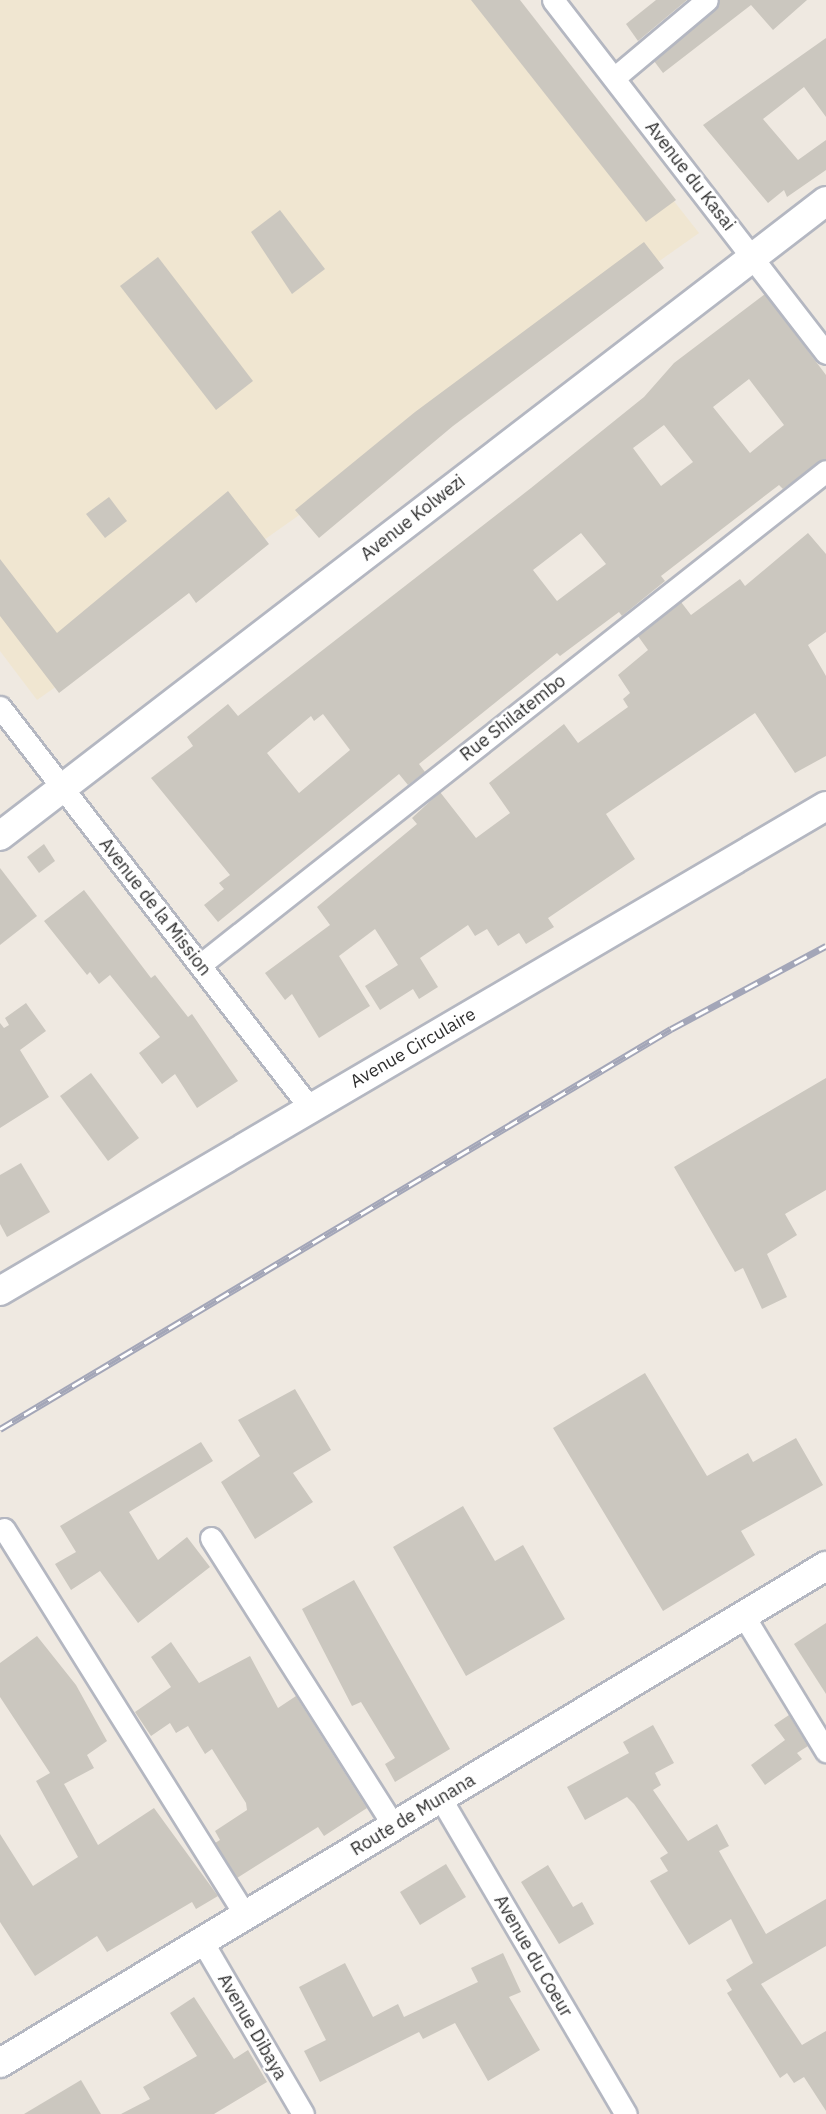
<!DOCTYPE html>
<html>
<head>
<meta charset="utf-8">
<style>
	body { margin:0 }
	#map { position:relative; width:826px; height:2114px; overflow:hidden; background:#efe9e1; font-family:"IBM Plex Sans",sans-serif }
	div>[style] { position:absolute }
	.education>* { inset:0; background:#f0e6d1 }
	.building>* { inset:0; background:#cbc7bf }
	.roads { filter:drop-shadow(2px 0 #b4b7c1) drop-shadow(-2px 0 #b4b7c1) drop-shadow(0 2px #b4b7c1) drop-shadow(0 -2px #b4b7c1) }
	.street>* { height:21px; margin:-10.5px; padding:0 10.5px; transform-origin:10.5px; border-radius:10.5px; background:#fff }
	.secondary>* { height:28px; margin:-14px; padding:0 14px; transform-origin:14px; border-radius:14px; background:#fff }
	.rail>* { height:7px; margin-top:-3.5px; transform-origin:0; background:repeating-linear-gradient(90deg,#fff 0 14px,#a3a6b8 0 28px); box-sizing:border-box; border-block:2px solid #a3a6b8 }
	span { translate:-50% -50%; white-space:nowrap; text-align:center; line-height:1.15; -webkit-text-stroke:4.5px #fff; paint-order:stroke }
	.street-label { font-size:18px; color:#2e2e2e }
</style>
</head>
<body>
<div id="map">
	<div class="education">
		<i style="clip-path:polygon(0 0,516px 0,699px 233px,37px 700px,0 651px)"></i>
	</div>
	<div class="building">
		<i style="clip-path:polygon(471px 0,520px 0,676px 200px,646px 222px)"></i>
		<i style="clip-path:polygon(656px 0,687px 0,638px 41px,626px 24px)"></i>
		<i style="clip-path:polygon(719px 0,807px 0,773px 30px,751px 5px,663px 73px,654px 61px,715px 10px)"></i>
		<i style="clip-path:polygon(826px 38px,826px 117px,804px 87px,763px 119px,798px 160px,826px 140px,826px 170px,787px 197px,784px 190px,768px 203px,703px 125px)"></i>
		<i style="clip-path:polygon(280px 210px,325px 269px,292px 294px,251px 232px)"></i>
		<i style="clip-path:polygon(644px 242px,664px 268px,453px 426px,319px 538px,295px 510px,415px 412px)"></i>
		<i style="clip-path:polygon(158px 257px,253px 381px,216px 410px,120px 286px)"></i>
		<i style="clip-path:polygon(evenodd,765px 294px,826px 375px,826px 459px,783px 489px,779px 485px,661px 576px,665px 581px,622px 616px,619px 612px,560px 656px,557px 653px,419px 764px,425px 772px,408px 785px,399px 774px,218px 922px,204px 905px,224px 889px,219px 883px,230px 875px,151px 778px,193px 746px,187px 737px,228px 704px,238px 716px,531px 488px,644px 397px,674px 363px,765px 294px,749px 379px,784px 425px,750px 453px,713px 407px,749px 379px,765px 294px,664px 425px,693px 462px,661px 486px,633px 448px,664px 425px,765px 294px,581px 533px,606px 564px,557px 601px,533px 570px,581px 533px,765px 294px,323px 714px,350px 750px,299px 793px,267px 753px,311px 716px,314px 721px,323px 714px)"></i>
		<i style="clip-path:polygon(228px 491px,269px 544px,196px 603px,189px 593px,59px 693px,0 616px,0 559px,57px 633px)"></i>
		<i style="clip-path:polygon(109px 497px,127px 521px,105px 538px,86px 514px)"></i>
		<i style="clip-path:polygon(808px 533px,826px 554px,826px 632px,808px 645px,826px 676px,826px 756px,795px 773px,755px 713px,606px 814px,635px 859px,548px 918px,554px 927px,526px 944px,519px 933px,498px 946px,487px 929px,475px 936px,468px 925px,420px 958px,438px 987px,419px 999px,413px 989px,380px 1010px,365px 986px,398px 965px,375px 929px,339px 956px,370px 1006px,319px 1038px,292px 994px,285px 1000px,265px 973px,330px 925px,317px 907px,417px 824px,412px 818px,440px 792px,476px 838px,510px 813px,489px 783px,564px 724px,578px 743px,628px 707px,623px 699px,630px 693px,618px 675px,648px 650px,638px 636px,681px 602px,691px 615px,740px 579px,745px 586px)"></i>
		<i style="clip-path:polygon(44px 844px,55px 861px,39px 873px,27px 857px)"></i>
		<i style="clip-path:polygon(0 868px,37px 916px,0 945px)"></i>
		<i style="clip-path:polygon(84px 890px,151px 978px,155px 975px,188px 1017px,192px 1014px,238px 1081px,197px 1108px,175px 1074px,162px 1084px,139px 1053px,160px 1037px,110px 975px,99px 984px,90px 972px,87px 975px,44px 921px)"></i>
		<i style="clip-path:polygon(26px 1003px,46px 1031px,20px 1050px,49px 1097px,0 1128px,0 1023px,4px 1028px,9px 1025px,5px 1018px)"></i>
		<i style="clip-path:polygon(91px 1073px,139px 1138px,108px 1161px,60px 1096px)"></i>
		<i style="clip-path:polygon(826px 1078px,826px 1190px,785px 1214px,797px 1235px,767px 1254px,787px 1297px,762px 1309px,743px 1268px,735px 1272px,674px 1167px)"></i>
		<i style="clip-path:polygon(21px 1163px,50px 1212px,7px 1237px,0 1224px,0 1175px)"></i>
		<i style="clip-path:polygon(645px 1373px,707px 1476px,748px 1453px,753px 1462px,796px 1438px,823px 1485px,741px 1531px,755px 1555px,663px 1611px,553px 1428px)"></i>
		<i style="clip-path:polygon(295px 1389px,331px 1450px,293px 1473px,313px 1502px,255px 1539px,221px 1482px,260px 1456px,238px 1420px)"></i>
		<i style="clip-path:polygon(201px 1442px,213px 1461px,129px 1512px,158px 1560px,187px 1537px,210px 1567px,138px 1623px,100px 1571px,71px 1590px,55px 1564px,76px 1552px,60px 1526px)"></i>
		<i style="clip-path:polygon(463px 1506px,495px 1561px,523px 1545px,565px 1619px,466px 1676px,393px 1547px)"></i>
		<i style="clip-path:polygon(354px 1580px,450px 1749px,395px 1782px,385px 1764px,395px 1758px,361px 1702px,352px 1706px,302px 1609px)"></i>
		<i style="clip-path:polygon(826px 1623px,826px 1694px,794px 1644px)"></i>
		<i style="clip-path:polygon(37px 1636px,76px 1685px,107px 1741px,87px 1755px,94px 1768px,64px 1784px,98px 1845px,154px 1808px,218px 1896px,196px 1909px,192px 1902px,107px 1952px,97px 1936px,35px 1976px,0 1922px,0 1834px,33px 1886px,78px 1857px,36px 1781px,50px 1773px,0 1697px,0 1663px)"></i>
		<i style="clip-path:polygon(171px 1642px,199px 1683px,250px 1656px,278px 1708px,296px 1696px,367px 1808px,324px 1836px,318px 1827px,237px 1878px,215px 1843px,220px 1840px,215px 1831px,247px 1810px,246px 1803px,212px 1749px,205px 1754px,188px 1726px,176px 1733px,170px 1723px,151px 1736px,135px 1712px,171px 1687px,151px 1657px)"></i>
		<i style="clip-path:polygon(789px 1715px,808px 1746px,797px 1753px,802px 1759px,765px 1785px,751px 1765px,785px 1740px,774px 1725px)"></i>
		<i style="clip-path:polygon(653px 1725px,674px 1763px,655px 1773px,661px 1785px,653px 1790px,688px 1841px,717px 1824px,729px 1846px,719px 1851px,766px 1934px,826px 1899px,826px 1946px,761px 1984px,802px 2045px,826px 2031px,826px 2111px,804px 2077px,794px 2083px,787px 2073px,780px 2078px,727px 1993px,732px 1990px,726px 1980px,753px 1963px,731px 1919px,689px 1945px,650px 1881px,668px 1871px,660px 1858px,668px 1853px,634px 1804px,627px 1797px,585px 1820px,567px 1787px,629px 1753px,623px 1742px)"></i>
		<i style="clip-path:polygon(446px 1864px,466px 1897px,420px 1925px,400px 1892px)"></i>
		<i style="clip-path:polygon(548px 1865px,573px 1907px,582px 1902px,594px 1924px,559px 1944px,521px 1882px)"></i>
		<i style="clip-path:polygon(503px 1953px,521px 1992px,509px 1997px,540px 2050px,488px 2081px,455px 2023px,423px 2039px,419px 2032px,320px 2082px,304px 2051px,326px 2040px,299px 1987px,345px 1963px,373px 2017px,398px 2004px,404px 2017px,478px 1982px,471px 1968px)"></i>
		<i style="clip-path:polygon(194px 1997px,234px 2059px,248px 2050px,267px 2082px,214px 2114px,121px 2114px,150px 2099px,143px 2087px,197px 2056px,170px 2013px)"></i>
		<i style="clip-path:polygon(81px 2080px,101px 2114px,24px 2114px)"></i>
	</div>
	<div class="roads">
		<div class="street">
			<i style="left:553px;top:0;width:446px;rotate:52.3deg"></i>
			<i style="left:614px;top:78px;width:121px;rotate:-40deg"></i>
			<i style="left:0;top:707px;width:507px;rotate:52.29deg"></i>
			<i style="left:200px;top:965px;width:797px;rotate:-38.28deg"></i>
			<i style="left:4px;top:1529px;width:455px;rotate:58deg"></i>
			<i style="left:211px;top:1538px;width:341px;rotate:57.6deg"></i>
			<i style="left:745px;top:1618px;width:156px;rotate:58.7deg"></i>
			<i style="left:441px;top:1799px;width:365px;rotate:59.6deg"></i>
			<i style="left:202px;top:1941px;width:200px;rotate:59.7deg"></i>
		</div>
		<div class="secondary">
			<i style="left:0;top:836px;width:1042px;rotate:-37.55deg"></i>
			<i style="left:0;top:1291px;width:958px;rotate:-30.42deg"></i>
			<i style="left:0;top:2063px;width:964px;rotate:-31.04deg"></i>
		</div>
	</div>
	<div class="rail">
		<i style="left:0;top:1429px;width:781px;rotate:-30.8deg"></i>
		<i style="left:671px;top:1029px;width:176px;rotate:-28.2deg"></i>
	</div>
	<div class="street-label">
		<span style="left:690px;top:176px;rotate:52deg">Avenue du Kasai</span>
		<span style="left:413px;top:518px;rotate:-38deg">Avenue Kolwezi</span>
		<span style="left:513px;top:718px;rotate:-38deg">Rue Shilatembo</span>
		<span style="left:155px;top:907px;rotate:52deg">Avenue de la Mission</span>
		<span style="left:413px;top:1048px;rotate:-30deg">Avenue Circulaire</span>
		<span style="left:413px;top:1815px;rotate:-31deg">Route de Munana</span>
		<span style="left:533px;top:1956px;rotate:60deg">Avenue du Coeur</span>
		<span style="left:252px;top:2027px;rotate:60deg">Avenue Dibaya</span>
	</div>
</div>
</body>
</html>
